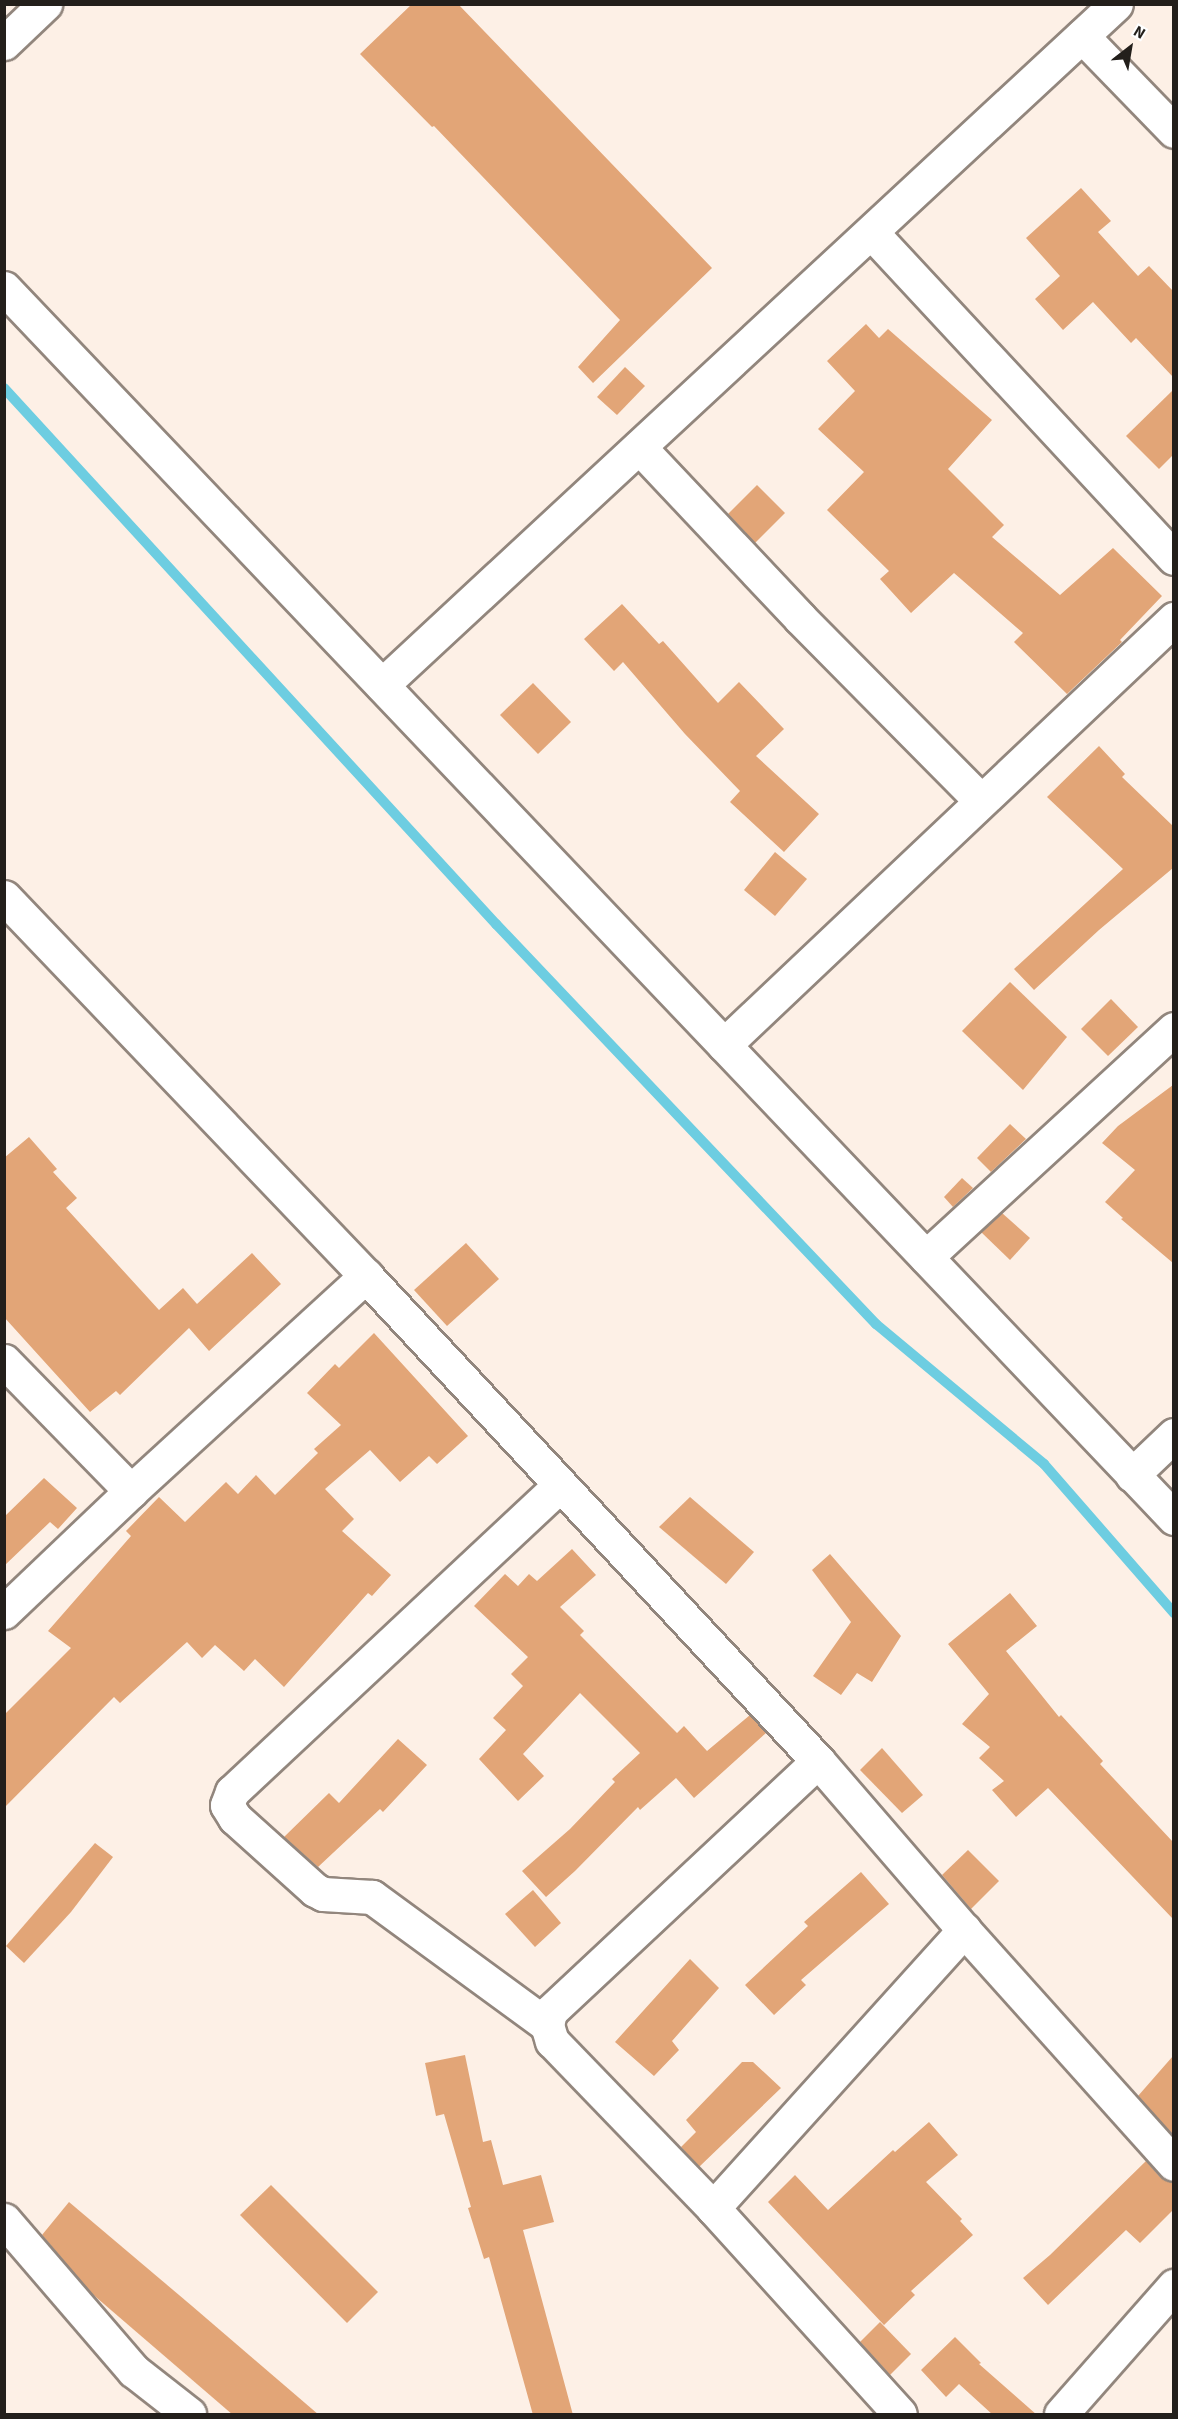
<!DOCTYPE html>
<html>
<head>
<meta charset="utf-8">
<style>
	body { margin:0 }
	#map { position:relative; width:1178px; height:2419px; overflow:hidden; background:#fdf0e6; font-family:"Source Sans 3",sans-serif }
	div>[style] { position:absolute }
	.stream>* { height:10px; margin:-5px; padding:0 5px; transform-origin:5px; border-radius:5px; background:#6dcde1 }
	.building>* { inset:0; background:#e2a577 }
	.roads { filter:drop-shadow(2px 0 #92867d) drop-shadow(-2px 0 #92867d) drop-shadow(0 2px #92867d) drop-shadow(0 -2px #92867d) }
	.minor>* { height:33px; margin:-16.5px; padding:0 16.5px; transform-origin:16.5px; border-radius:16.5px; background:#fff }
	span { translate:-50% -50%; white-space:nowrap; text-align:center; line-height:1.15; -webkit-text-stroke:6px #fff; paint-order:stroke }
	.frame { position:absolute; inset:0; border:6px solid #231f1b; pointer-events:none }
	.north { position:absolute; left:1100px; top:18px; width:60px; height:60px; -webkit-text-stroke:4px #fff; paint-order:stroke; rotate:31deg; font-size:16px; font-weight:700; line-height:24px; text-align:center; color:#231f1b }
	.north::after { content:''; display:block; margin:auto; width:21px; height:27px; background:#231f1b; clip-path:polygon(50% 0,100% 100%,50% 72%,0 100%) }
</style>
</head>
<body>
<div id="map">
	<div class="stream">
		<i style="left:4px;top:388px;width:728px;rotate:47.45deg"></i>
		<i style="left:496px;top:924px;width:552px;rotate:46.47deg"></i>
		<i style="left:876px;top:1324px;width:219px;rotate:39.8deg"></i>
		<i style="left:1044px;top:1464px;width:198px;rotate:48.9deg"></i>
	</div>
	<div class="building">
		<i style="clip-path:polygon(412px 4px,458px 4px,712px 268px,593px 383px,578px 367px,620px 320px,434px 126px,432px 127px,360px 54px)"></i>
		<i style="clip-path:polygon(1081px 188px,1111px 221px,1098px 232px,1138px 276px,1149px 266px,1173px 291px,1173px 377px,1136px 338px,1131px 343px,1093px 302px,1063px 330px,1035px 299px,1060px 276px,1026px 238px)"></i>
		<i style="clip-path:polygon(866px 324px,879px 338px,888px 329px,992px 420px,948px 469px,1004px 525px,992px 537px,1060px 595px,1113px 548px,1162px 596px,1120px 640px,1122px 642px,1067px 694px,1014px 642px,1023px 633px,954px 573px,911px 613px,880px 579px,889px 571px,827px 510px,864px 472px,818px 429px,855px 391px,827px 361px)"></i>
		<i style="clip-path:polygon(625px 367px,645px 386px,617px 415px,597px 397px)"></i>
		<i style="clip-path:polygon(1173px 390px,1173px 455px,1159px 469px,1126px 436px)"></i>
		<i style="clip-path:polygon(757px 485px,785px 513px,755px 543px,728px 514px)"></i>
		<i style="clip-path:polygon(622px 604px,659px 644px,663px 641px,718px 703px,739px 682px,784px 729px,756px 756px,819px 814px,784px 852px,730px 802px,740px 791px,685px 734px,623px 662px,614px 671px,584px 639px)"></i>
		<i style="clip-path:polygon(533px 683px,571px 722px,538px 754px,500px 715px)"></i>
		<i style="clip-path:polygon(1099px 746px,1125px 774px,1122px 777px,1173px 826px,1173px 868px,1099px 930px,1034px 990px,1014px 969px,1123px 869px,1047px 797px)"></i>
		<i style="clip-path:polygon(775px 852px,807px 879px,775px 916px,744px 890px)"></i>
		<i style="clip-path:polygon(1010px 982px,1067px 1037px,1023px 1090px,962px 1031px)"></i>
		<i style="clip-path:polygon(1111px 999px,1138px 1027px,1108px 1056px,1081px 1029px)"></i>
		<i style="clip-path:polygon(1173px 1085px,1173px 1263px,1121px 1219px,1123px 1218px,1105px 1202px,1135px 1170px,1102px 1143px,1118px 1126px)"></i>
		<i style="clip-path:polygon(1010px 1124px,1026px 1139px,991px 1172px,977px 1158px)"></i>
		<i style="clip-path:polygon(29px 1137px,57px 1169px,53px 1172px,77px 1198px,66px 1208px,159px 1310px,183px 1288px,197px 1304px,252px 1253px,281px 1284px,209px 1351px,189px 1328px,120px 1395px,116px 1391px,90px 1412px,4px 1317px,4px 1158px)"></i>
		<i style="clip-path:polygon(962px 1178px,973px 1188px,953px 1207px,944px 1197px)"></i>
		<i style="clip-path:polygon(1002px 1213px,1030px 1238px,1010px 1260px,981px 1232px)"></i>
		<i style="clip-path:polygon(466px 1243px,499px 1279px,447px 1326px,414px 1290px)"></i>
		<i style="clip-path:polygon(374px 1333px,468px 1436px,437px 1464px,429px 1456px,400px 1482px,370px 1450px,325px 1489px,354px 1519px,342px 1531px,391px 1575px,372px 1596px,368px 1593px,284px 1687px,255px 1659px,244px 1671px,215px 1645px,202px 1658px,187px 1642px,120px 1703px,114px 1697px,4px 1808px,4px 1715px,71px 1648px,48px 1631px,131px 1536px,126px 1531px,159px 1497px,185px 1522px,226px 1482px,238px 1494px,256px 1475px,275px 1495px,318px 1453px,314px 1449px,341px 1425px,307px 1393px,335px 1364px,339px 1368px)"></i>
		<i style="clip-path:polygon(44px 1478px,77px 1508px,58px 1529px,50px 1522px,4px 1566px,4px 1517px)"></i>
		<i style="clip-path:polygon(690px 1497px,754px 1552px,726px 1584px,659px 1527px)"></i>
		<i style="clip-path:polygon(572px 1549px,596px 1575px,560px 1607px,584px 1631px,580px 1635px,677px 1733px,684px 1726px,707px 1751px,750px 1715px,766px 1733px,694px 1798px,676px 1778px,640px 1810px,638px 1807px,575px 1871px,546px 1897px,522px 1871px,570px 1829px,615px 1782px,612px 1779px,640px 1753px,580px 1693px,523px 1754px,544px 1776px,518px 1801px,479px 1759px,506px 1730px,493px 1718px,523px 1686px,511px 1674px,528px 1657px,474px 1606px,505px 1574px,518px 1586px,529px 1574px,537px 1581px)"></i>
		<i style="clip-path:polygon(830px 1554px,901px 1636px,872px 1682px,857px 1673px,841px 1695px,813px 1676px,851px 1622px,812px 1570px)"></i>
		<i style="clip-path:polygon(1010px 1593px,1037px 1626px,1006px 1651px,1059px 1717px,1061px 1715px,1103px 1761px,1100px 1764px,1173px 1842px,1173px 1919px,1048px 1788px,1016px 1817px,992px 1790px,1004px 1781px,979px 1758px,990px 1747px,962px 1724px,989px 1694px,948px 1644px)"></i>
		<i style="clip-path:polygon(398px 1739px,427px 1765px,383px 1812px,380px 1809px,318px 1867px,284px 1837px,329px 1793px,339px 1803px)"></i>
		<i style="clip-path:polygon(882px 1748px,923px 1795px,902px 1813px,860px 1770px)"></i>
		<i style="clip-path:polygon(95px 1843px,113px 1857px,71px 1912px,24px 1963px,6px 1946px)"></i>
		<i style="clip-path:polygon(968px 1850px,999px 1881px,971px 1909px,942px 1875px)"></i>
		<i style="clip-path:polygon(861px 1872px,889px 1904px,801px 1980px,806px 1985px,774px 2015px,745px 1985px,808px 1926px,804px 1922px)"></i>
		<i style="clip-path:polygon(533px 1890px,561px 1923px,535px 1947px,505px 1914px)"></i>
		<i style="clip-path:polygon(690px 1959px,719px 1988px,672px 2041px,679px 2050px,654px 2076px,615px 2042px)"></i>
		<i style="clip-path:polygon(465px 2055px,483px 2142px,491px 2140px,503px 2185px,541px 2175px,554px 2222px,523px 2230px,573px 2415px,533px 2415px,489px 2257px,484px 2259px,468px 2208px,471px 2207px,444px 2114px,436px 2116px,425px 2063px)"></i>
		<i style="clip-path:polygon(1173px 2056px,1173px 2135px,1138px 2096px)"></i>
		<i style="clip-path:polygon(742px 2062px,753px 2062px,781px 2088px,699px 2167px,681px 2147px,696px 2132px,686px 2120px)"></i>
		<i style="clip-path:polygon(929px 2122px,958px 2155px,926px 2182px,962px 2219px,960px 2221px,973px 2235px,911px 2291px,915px 2295px,884px 2325px,768px 2202px,795px 2175px,828px 2210px,893px 2150px,895px 2152px)"></i>
		<i style="clip-path:polygon(1146px 2161px,1160px 2177px,1173px 2182px,1173px 2210px,1140px 2243px,1126px 2230px,1048px 2305px,1023px 2278px,1050px 2255px)"></i>
		<i style="clip-path:polygon(271px 2185px,378px 2292px,347px 2323px,240px 2215px)"></i>
		<i style="clip-path:polygon(69px 2202px,192px 2306px,319px 2415px,233px 2415px,90px 2292px,42px 2235px)"></i>
		<i style="clip-path:polygon(880px 2322px,911px 2354px,890px 2375px,860px 2342px)"></i>
		<i style="clip-path:polygon(955px 2337px,981px 2363px,979px 2364px,1037px 2415px,993px 2415px,959px 2384px,946px 2397px,921px 2370px)"></i>
	</div>
	<div class="roads">
		<div class="minor">
			<i style="left:1082px;top:36px;width:132px;rotate:45.9deg"></i>
			<i style="left:4px;top:43px;width:57px;rotate:-43.6deg"></i>
			<i style="left:871px;top:232px;width:445px;rotate:47.1deg"></i>
			<i style="left:4px;top:288px;width:1698px;rotate:46.43deg"></i>
			<i style="left:639px;top:447px;width:235px;rotate:46.7deg"></i>
			<i style="left:800px;top:618px;width:257px;rotate:45.3deg"></i>
			<i style="left:382px;top:685px;width:1001px;rotate:-42.85deg"></i>
			<i style="left:4px;top:897px;width:524px;rotate:46.31deg"></i>
			<i style="left:366px;top:1276px;width:663px;rotate:47.02deg"></i>
			<i style="left:818px;top:1761px;width:223px;rotate:49.2deg"></i>
			<i style="left:964px;top:1930px;width:314px;rotate:48.1deg"></i>
			<i style="left:724px;top:1045px;width:620px;rotate:-43.43deg"></i>
			<i style="left:926px;top:1257px;width:337px;rotate:-42.6deg"></i>
			<i style="left:4px;top:1361px;width:182px;rotate:45.7deg"></i>
			<i style="left:1132px;top:1475px;width:58px;rotate:-43.6deg"></i>
			<i style="left:4px;top:1612px;width:175px;rotate:-43.6deg"></i>
			<i style="left:131px;top:1491px;width:319px;rotate:-42.5deg"></i>
			<i style="left:818px;top:1761px;width:367px;rotate:136.9deg"></i>
			<i style="left:550px;top:2012px;width:13px;rotate:103deg"></i>
			<i style="left:547px;top:2025px;width:17px;rotate:73deg"></i>
			<i style="left:552px;top:2041px;width:232px;rotate:46deg"></i>
			<i style="left:713px;top:2208px;width:278px;rotate:47.8deg"></i>
			<i style="left:547px;top:2025px;width:217px;rotate:-143.8deg"></i>
			<i style="left:372px;top:1897px;width:49px;rotate:-176.5deg"></i>
			<i style="left:323px;top:1894px;width:9px;rotate:-153deg"></i>
			<i style="left:315px;top:1890px;width:108px;rotate:-138deg"></i>
			<i style="left:235px;top:1818px;width:15px;rotate:-122deg"></i>
			<i style="left:227px;top:1805px;width:14px;rotate:-69deg"></i>
			<i style="left:232px;top:1792px;width:448px;rotate:-43.1deg"></i>
			<i style="left:713px;top:2208px;width:375px;rotate:-47.9deg"></i>
			<i style="left:4px;top:2220px;width:199px;rotate:49.3deg"></i>
			<i style="left:134px;top:2371px;width:70px;rotate:38deg"></i>
			<i style="left:1061px;top:2414px;width:171px;rotate:-48.6deg"></i>
		</div>
	</div>
	<div class="frame"></div>
	<div class="north">N</div>
</div>
</body>
</html>
